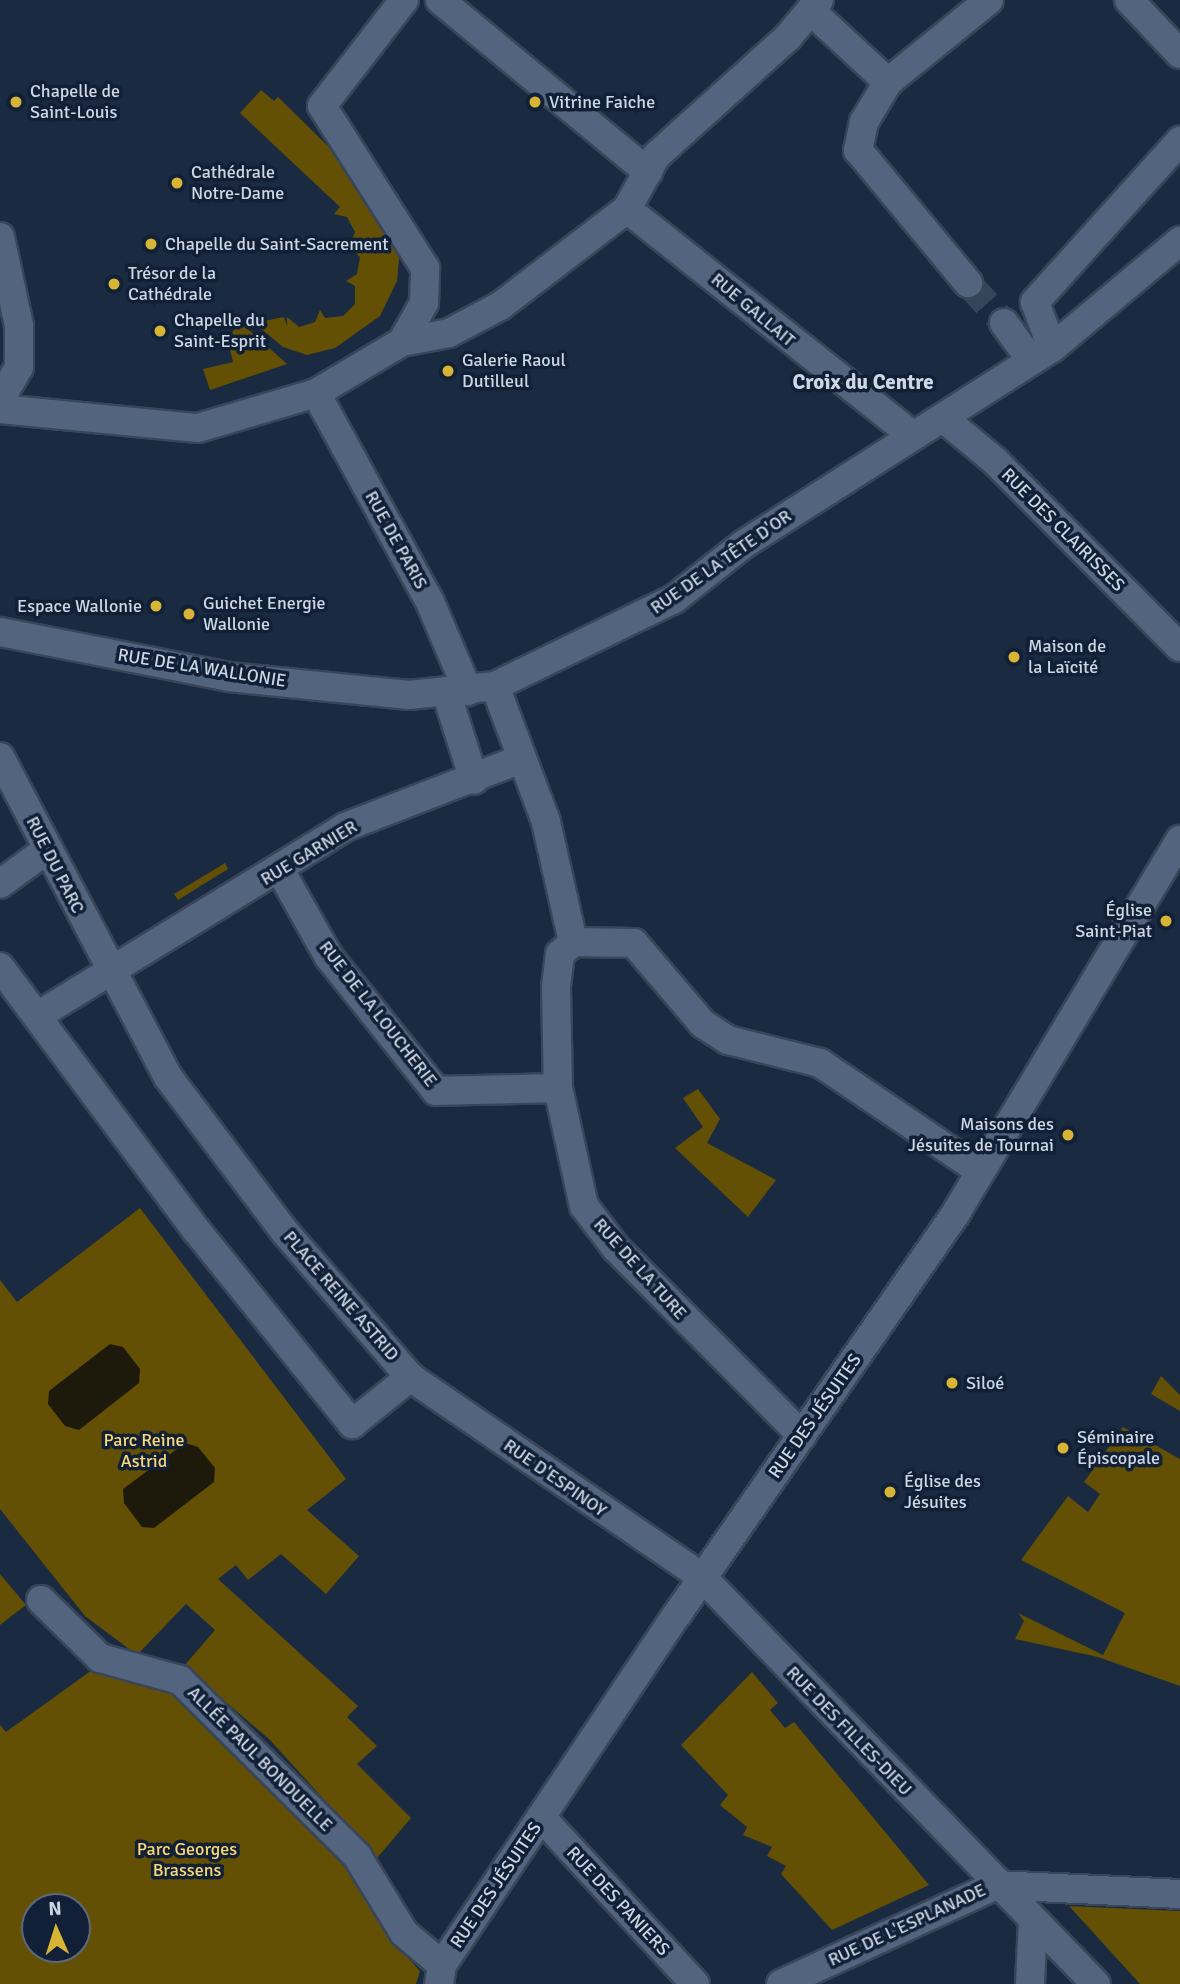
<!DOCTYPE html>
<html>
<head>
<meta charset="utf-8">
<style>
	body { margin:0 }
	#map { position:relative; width:1180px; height:1984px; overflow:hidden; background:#1a2a40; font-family:Signika,sans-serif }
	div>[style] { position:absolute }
	.green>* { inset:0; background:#635005 }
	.water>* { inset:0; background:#1d190b }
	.minor-tunnel>* { height:28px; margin-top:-14px; transform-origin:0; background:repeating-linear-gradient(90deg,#354459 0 28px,transparent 0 42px) }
	.roads { filter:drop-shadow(2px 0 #394558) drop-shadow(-2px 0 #394558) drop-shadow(0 2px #394558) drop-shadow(0 -2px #394558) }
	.minor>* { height:28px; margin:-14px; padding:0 14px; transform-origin:14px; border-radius:14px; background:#53657e }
	.dots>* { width:19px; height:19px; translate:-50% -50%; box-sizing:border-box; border:4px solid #112036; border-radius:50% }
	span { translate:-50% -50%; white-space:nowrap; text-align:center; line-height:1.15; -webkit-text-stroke:7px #112036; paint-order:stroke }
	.poi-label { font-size:18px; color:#ccd6e5 }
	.left { translate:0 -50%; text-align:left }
	.right { translate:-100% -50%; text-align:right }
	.street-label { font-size:18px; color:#ccd6e5 }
	.park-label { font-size:18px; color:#f8d874 }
	.quarter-label { font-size:21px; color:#ccd6e5; font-weight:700 }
	.north { position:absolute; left:21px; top:1893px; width:70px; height:70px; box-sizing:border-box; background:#112036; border:2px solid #5c697c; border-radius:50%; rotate:357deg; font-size:19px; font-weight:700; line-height:28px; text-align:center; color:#ccd6e5 }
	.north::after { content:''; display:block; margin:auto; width:24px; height:32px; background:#d8b434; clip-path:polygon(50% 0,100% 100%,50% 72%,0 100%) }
</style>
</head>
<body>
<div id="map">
	<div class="green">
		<i style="clip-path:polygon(261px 90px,274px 101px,278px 97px,342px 160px,400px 248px,397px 281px,380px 316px,335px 348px,307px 355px,283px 347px,254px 323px,284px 317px,287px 326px,287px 317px,299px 327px,315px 322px,320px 310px,325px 318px,343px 316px,355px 304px,355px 286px,346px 281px,357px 274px,360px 257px,351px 249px,360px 247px,350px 245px,355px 232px,347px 217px,334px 214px,340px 207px,240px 113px)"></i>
		<i style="clip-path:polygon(241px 323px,287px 364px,210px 390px,203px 369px,233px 362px,227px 337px)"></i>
		<i style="clip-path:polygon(225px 863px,228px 869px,178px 900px,174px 894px)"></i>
		<i style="clip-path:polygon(698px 1089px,720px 1119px,707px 1143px,776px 1180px,748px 1217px,675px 1148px,703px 1127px,683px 1098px)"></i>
		<i style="clip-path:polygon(140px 1208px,346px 1479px,307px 1510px,359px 1556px,326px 1594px,281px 1554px,248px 1580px,236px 1565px,218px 1579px,358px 1706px,347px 1717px,377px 1746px,357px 1764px,411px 1818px,377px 1858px,270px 1740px,184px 1666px,215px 1630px,186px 1604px,137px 1655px,85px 1616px,0 1509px,0 1280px,17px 1302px)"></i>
		<i style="clip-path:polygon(1161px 1376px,1180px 1395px,1180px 1411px,1151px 1394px)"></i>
		<i style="clip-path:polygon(1123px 1427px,1180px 1459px,1180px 1686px,1098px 1657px,1015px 1639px,1024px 1621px,1018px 1613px,1103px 1655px,1125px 1613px,1021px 1560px,1068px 1496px,1088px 1512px,1100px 1494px,1084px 1482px)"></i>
		<i style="clip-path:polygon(0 1574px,26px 1605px,0 1625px)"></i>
		<i style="clip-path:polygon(evenodd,99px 1665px,155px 1670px,338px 1845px,392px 1940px,420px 1971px,416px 1984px,0 1984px,0 1725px,6px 1732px,99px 1665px,35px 1907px,77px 1907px,77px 1949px,35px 1949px,35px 1907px)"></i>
		<i style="clip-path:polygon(752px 1672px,778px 1703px,770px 1710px,785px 1728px,794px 1722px,929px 1885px,832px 1930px,781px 1874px,786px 1866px,767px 1856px,772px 1847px,743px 1835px,747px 1827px,720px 1805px,728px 1795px,681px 1745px)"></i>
		<i style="clip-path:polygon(1069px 1906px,1180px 1911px,1180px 1984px,1140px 1984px)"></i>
	</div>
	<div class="water">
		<i style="clip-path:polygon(110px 1344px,123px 1347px,140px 1369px,139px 1383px,79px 1430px,65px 1426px,48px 1404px,49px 1391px)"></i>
		<i style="clip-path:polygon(185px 1443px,198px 1447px,215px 1468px,214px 1482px,154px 1528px,142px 1527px,124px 1503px,123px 1489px)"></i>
	</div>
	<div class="minor-tunnel">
		<i style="left:968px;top:283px;width:54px;rotate:48deg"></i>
	</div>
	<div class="roads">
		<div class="minor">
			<i style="left:440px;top:0;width:270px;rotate:39.6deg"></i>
			<i style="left:1129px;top:0;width:74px;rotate:46.6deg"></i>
			<i style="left:811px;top:11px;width:105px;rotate:42.7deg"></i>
			<i style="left:888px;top:82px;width:130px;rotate:-39.1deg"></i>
			<i style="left:888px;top:82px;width:47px;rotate:121deg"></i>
			<i style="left:864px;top:122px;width:29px;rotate:102deg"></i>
			<i style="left:858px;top:150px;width:173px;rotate:50.4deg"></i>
			<i style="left:627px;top:209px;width:365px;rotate:38.4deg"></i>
			<i style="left:627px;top:209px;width:60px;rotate:-61.3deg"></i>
			<i style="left:656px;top:156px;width:178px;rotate:-42deg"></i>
			<i style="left:788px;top:37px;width:48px;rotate:-50deg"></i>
			<i style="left:0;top:237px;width:91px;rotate:77.9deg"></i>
			<i style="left:19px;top:326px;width:41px;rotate:90deg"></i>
			<i style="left:19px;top:367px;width:38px;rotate:120deg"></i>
			<i style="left:1004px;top:323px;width:46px;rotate:53.9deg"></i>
			<i style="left:402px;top:342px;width:45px;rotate:-60.6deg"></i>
			<i style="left:424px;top:303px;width:35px;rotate:-88deg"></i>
			<i style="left:425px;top:268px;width:192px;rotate:-122.4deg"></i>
			<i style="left:322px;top:106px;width:134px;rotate:-52.3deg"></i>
			<i style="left:1052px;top:348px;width:49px;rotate:-110.3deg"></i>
			<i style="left:1035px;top:302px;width:217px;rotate:-48deg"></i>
			<i style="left:316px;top:393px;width:238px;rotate:61.4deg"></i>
			<i style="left:430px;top:602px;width:97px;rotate:66.9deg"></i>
			<i style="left:0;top:409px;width:199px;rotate:5.5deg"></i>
			<i style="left:198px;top:428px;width:123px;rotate:-16.5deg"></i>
			<i style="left:316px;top:393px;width:100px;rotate:-30.7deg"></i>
			<i style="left:402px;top:342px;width:48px;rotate:-10.8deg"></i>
			<i style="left:449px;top:333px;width:58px;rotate:-27.9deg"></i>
			<i style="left:500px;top:306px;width:160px;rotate:-37.4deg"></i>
			<i style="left:943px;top:418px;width:67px;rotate:39.6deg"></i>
			<i style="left:995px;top:461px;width:262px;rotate:45.2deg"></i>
			<i style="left:0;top:632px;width:233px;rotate:11.1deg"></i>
			<i style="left:229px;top:677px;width:181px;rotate:5.7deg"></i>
			<i style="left:409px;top:695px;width:86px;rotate:-6deg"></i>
			<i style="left:495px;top:686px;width:199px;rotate:-25.9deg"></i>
			<i style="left:674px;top:599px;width:89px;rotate:-38.2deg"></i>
			<i style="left:744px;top:544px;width:365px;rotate:-32.5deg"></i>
			<i style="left:1052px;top:348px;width:167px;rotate:-39.9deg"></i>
			<i style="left:495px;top:686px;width:145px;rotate:69.4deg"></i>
			<i style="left:546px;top:822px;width:123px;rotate:77.3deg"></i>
			<i style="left:447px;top:695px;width:89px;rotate:72.4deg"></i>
			<i style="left:0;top:757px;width:361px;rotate:62.3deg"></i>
			<i style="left:168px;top:1077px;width:194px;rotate:53deg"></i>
			<i style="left:285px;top:1232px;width:191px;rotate:49.2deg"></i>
			<i style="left:410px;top:1377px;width:354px;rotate:34.4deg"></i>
			<i style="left:702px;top:1577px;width:566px;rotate:45.93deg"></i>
			<i style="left:280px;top:870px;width:100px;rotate:60.6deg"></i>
			<i style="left:329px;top:957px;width:171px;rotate:51.4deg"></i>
			<i style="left:436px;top:1091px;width:122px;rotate:-1.4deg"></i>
			<i style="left:0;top:884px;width:56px;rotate:-36.3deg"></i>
			<i style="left:573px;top:942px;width:18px;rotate:137deg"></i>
			<i style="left:560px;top:954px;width:33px;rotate:97deg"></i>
			<i style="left:556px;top:987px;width:101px;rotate:88.9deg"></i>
			<i style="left:558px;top:1088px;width:121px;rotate:77.6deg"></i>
			<i style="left:584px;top:1206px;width:53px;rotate:52.7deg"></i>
			<i style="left:616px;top:1248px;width:264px;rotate:45.2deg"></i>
			<i style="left:573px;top:942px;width:61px;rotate:0.9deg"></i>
			<i style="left:634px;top:943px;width:106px;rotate:49.6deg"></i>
			<i style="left:703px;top:1024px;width:30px;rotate:33deg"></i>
			<i style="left:728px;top:1040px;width:95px;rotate:14deg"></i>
			<i style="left:820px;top:1063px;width:193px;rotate:34deg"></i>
			<i style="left:0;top:967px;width:329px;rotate:53.3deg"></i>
			<i style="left:197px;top:1231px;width:248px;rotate:51.2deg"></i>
			<i style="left:352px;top:1424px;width:75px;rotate:-39deg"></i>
			<i style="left:37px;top:1016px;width:361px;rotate:-31.5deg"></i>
			<i style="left:345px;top:827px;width:186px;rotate:-21.1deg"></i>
			<i style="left:41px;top:1600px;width:83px;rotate:44.5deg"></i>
			<i style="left:100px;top:1658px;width:83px;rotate:15.4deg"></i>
			<i style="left:180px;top:1680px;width:250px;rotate:44.8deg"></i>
			<i style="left:357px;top:1856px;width:90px;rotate:58.6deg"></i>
			<i style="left:404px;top:1933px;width:50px;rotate:40.1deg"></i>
			<i style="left:541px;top:1817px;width:227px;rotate:47.3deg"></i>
			<i style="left:439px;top:1984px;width:19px;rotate:-81deg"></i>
			<i style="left:442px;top:1965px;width:420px;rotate:-56.2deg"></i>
			<i style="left:676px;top:1616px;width:493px;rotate:-55.2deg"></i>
			<i style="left:957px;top:1211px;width:433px;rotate:-59deg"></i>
			<i style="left:781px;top:1984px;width:237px;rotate:-24.7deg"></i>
			<i style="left:996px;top:1885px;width:184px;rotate:2.8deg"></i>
			<i style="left:1030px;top:1984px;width:63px;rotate:-87.3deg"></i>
		</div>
	</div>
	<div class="dots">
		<i style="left:16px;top:102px;background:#d8b434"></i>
		<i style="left:535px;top:102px;background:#d8b434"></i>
		<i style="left:177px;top:183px;background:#d8b434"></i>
		<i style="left:151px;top:244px;background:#d8b434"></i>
		<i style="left:114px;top:284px;background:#d8b434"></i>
		<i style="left:160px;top:331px;background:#d8b434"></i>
		<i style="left:448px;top:371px;background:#d8b434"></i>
		<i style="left:156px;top:606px;background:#d8b434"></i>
		<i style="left:189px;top:614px;background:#d8b434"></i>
		<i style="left:1014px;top:657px;background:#d8b434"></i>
		<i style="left:1166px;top:921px;background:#d8b434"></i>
		<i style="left:1068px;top:1135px;background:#d8b434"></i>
		<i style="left:952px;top:1383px;background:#d8b434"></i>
		<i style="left:1063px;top:1448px;background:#d8b434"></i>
		<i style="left:890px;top:1492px;background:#d8b434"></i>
	</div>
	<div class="poi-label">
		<span class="left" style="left:30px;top:102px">Chapelle de<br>Saint-Louis</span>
		<span class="left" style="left:549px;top:102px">Vitrine Faiche</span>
		<span class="left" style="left:191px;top:183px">Cathédrale<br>Notre-Dame</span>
		<span class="left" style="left:165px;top:244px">Chapelle du Saint-Sacrement</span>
		<span class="left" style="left:128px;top:284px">Trésor de la<br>Cathédrale</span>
		<span class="left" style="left:174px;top:331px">Chapelle du<br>Saint-Esprit</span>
		<span class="left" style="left:462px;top:371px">Galerie Raoul<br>Dutilleul</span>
		<span class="left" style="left:203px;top:614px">Guichet Energie<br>Wallonie</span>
		<span class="right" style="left:142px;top:606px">Espace Wallonie</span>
		<span class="left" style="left:1028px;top:657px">Maison de<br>la Laïcité</span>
		<span class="right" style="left:1152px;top:921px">Église<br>Saint-Piat</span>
		<span class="right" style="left:1054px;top:1135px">Maisons des<br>Jésuites de Tournai</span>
		<span class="left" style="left:966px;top:1383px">Siloé</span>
		<span class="left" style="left:1077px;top:1448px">Séminaire<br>Épiscopale</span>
		<span class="left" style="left:904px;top:1492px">Église des<br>Jésuites</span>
	</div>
	<div class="street-label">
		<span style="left:753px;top:310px;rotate:40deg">RUE GALLAIT</span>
		<span style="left:1063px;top:530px;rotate:45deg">RUE DES CLAIRISSES</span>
		<span style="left:396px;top:540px;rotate:61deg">RUE DE PARIS</span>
		<span style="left:721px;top:562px;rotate:-35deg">RUE DE LA TÊTE D'OR</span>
		<span style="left:202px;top:668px;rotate:9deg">RUE DE LA WALLONIE</span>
		<span style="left:309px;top:853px;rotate:-31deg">RUE GARNIER</span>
		<span style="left:55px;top:865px;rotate:63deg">RUE DU PARC</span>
		<span style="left:378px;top:1014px;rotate:52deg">RUE DE LA LOUCHERIE</span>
		<span style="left:640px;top:1269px;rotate:48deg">RUE DE LA TURE</span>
		<span style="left:341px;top:1296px;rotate:49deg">PLACE REINE ASTRID</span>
		<span style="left:815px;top:1416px;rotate:-55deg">RUE DES JÉSUITES</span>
		<span style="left:555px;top:1478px;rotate:35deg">RUE D'ESPINOY</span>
		<span style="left:849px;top:1731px;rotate:46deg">RUE DES FILLES-DIEU</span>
		<span style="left:260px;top:1759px;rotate:45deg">ALLÉE PAUL BONDUELLE</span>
		<span style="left:496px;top:1885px;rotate:-56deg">RUE DES JÉSUITES</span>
		<span style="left:618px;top:1901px;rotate:47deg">RUE DES PANIERS</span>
		<span style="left:907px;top:1925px;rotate:-25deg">RUE DE L'ESPLANADE</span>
	</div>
	<div class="park-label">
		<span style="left:144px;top:1451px">Parc Reine<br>Astrid</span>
		<span style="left:187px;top:1860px">Parc Georges<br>Brassens</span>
	</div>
	<div class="quarter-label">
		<span style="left:863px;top:382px">Croix du Centre</span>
	</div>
	<div class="north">N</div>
</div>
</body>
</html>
